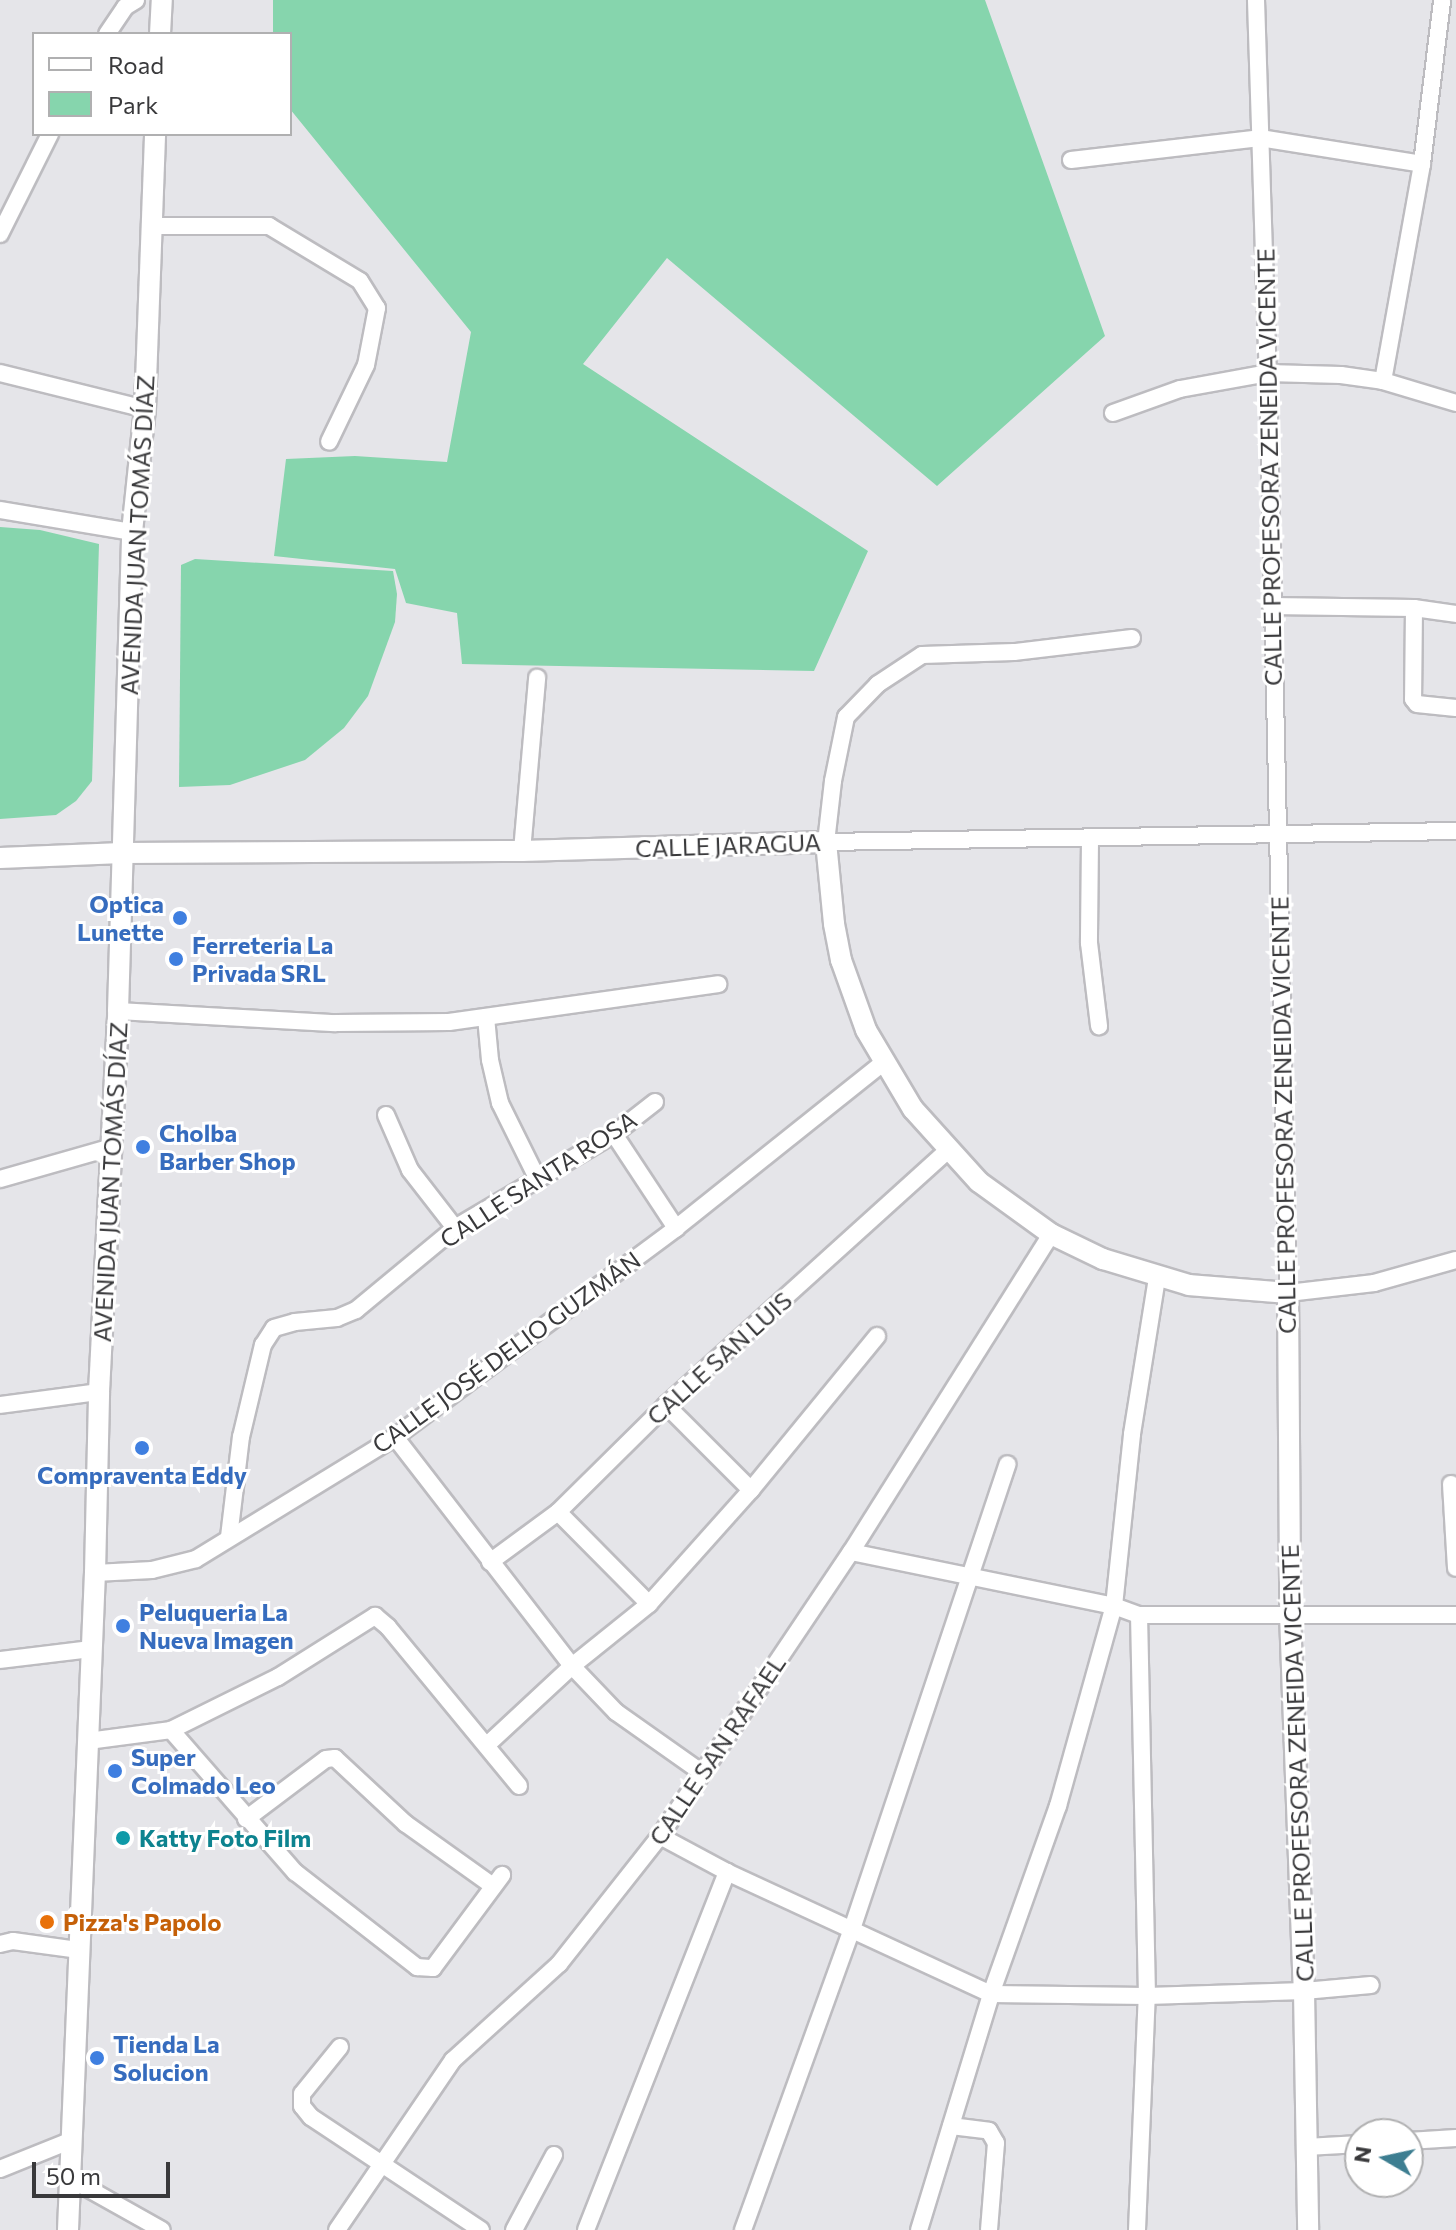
<!DOCTYPE html>
<html>
<head>
<meta charset="utf-8">
<style>
	body { margin:0 }
	#map { position:relative; width:1456px; height:2230px; overflow:hidden; background:#e5e5e9; font-family:Commissioner,sans-serif }
	div>[style] { position:absolute }
	.green>* { inset:0; background:#86d5ad }
	.roads { filter:drop-shadow(2px 0 #bdbcc0) drop-shadow(-2px 0 #bdbcc0) drop-shadow(0 2px #bdbcc0) drop-shadow(0 -2px #bdbcc0) }
	.minor>* { height:16px; margin:-8px; padding:0 8px; transform-origin:8px; border-radius:8px; background:#fff }
	.tertiary>* { height:20px; margin:-10px; padding:0 10px; transform-origin:10px; border-radius:10px; background:#fff }
	.dots>* { width:22px; height:22px; translate:-50% -50%; box-sizing:border-box; border:4px solid #fff; border-radius:50% }
	span { translate:-50% -50%; white-space:nowrap; text-align:center; line-height:1.15; -webkit-text-stroke:6px #fff; paint-order:stroke }
	.street-label { font-size:24px; color:#39393b }
	.shop-label { font-size:24px; color:#366cbe; font-weight:700 }
	.right { translate:-100% -50%; text-align:right }
	.left { translate:0 -50%; text-align:left }
	.culture-label { font-size:24px; color:#0d838f; font-weight:700 }
	.food-label { font-size:24px; color:#c56008; font-weight:700 }
	.legend { position:absolute; left:32px; top:32px; width:260px; height:104px; box-sizing:border-box; background:#fff; border:2px solid #b0b0b1; margin:0; padding:10px 14px; list-style:none; font-size:24px; color:#39393b }
	.legend li { display:flex; align-items:center; gap:16px; height:40px }
	.legend b { width:40px; border:2px solid #b0b0b1 }
	.north { position:absolute; left:1344px; top:2118px; width:80px; height:80px; box-sizing:border-box; background:#fff; border:2px solid #b0b0b1; border-radius:50%; rotate:279deg; font-size:22px; font-weight:700; line-height:32px; text-align:center; color:#39393b }
	.north::after { content:''; display:block; margin:auto; width:28px; height:36px; background:#3d7e91; clip-path:polygon(50% 0,100% 100%,50% 72%,0 100%) }
	.scale { position:absolute; left:32px; top:2162px; width:138px; height:36px; box-sizing:border-box; border:4px solid #39393b; border-top:0; padding-left:10px; font-size:24px; line-height:28px; white-space:nowrap; color:#39393b; -webkit-text-stroke:6px #fff; paint-order:stroke }
</style>
</head>
<body>
<div id="map">
	<div class="green">
		<i style="clip-path:polygon(273px 0,985px 0,1105px 336px,937px 486px,667px 258px,583px 364px,868px 551px,814px 671px,462px 664px,457px 613px,406px 603px,395px 569px,274px 556px,286px 459px,355px 456px,447px 462px,471px 332px,290px 109px,290px 34px,273px 34px)"></i>
		<i style="clip-path:polygon(0 527px,40px 530px,99px 544px,92px 781px,76px 801px,56px 815px,0 819px)"></i>
		<i style="clip-path:polygon(195px 559px,393px 571px,397px 594px,395px 622px,368px 696px,344px 728px,305px 760px,230px 785px,179px 787px,181px 565px)"></i>
	</div>
	<div class="roads">
		<div class="minor">
			<i style="left:1256px;top:0;width:373px;rotate:88.2deg"></i>
			<i style="left:1268px;top:373px;width:920px;rotate:88.75deg"></i>
			<i style="left:1288px;top:1293px;width:87px;rotate:-6.6deg"></i>
			<i style="left:1374px;top:1283px;width:85px;rotate:-15.7deg"></i>
			<i style="left:107px;top:34px;width:32px;rotate:-56deg"></i>
			<i style="left:125px;top:7px;width:13px;rotate:-32deg"></i>
			<i style="left:1071px;top:160px;width:190px;rotate:-6.6deg"></i>
			<i style="left:1260px;top:138px;width:164px;rotate:9.1deg"></i>
			<i style="left:151px;top:226px;width:118px"></i>
			<i style="left:269px;top:226px;width:106px;rotate:31.1deg"></i>
			<i style="left:360px;top:281px;width:32px;rotate:58deg"></i>
			<i style="left:377px;top:308px;width:58px;rotate:100.9deg"></i>
			<i style="left:366px;top:365px;width:85px;rotate:115.7deg"></i>
			<i style="left:0;top:234px;width:112px;rotate:-63.4deg"></i>
			<i style="left:0;top:373px;width:149px;rotate:13.9deg"></i>
			<i style="left:1383px;top:381px;width:220px;rotate:-79.8deg"></i>
			<i style="left:1422px;top:164px;width:165px;rotate:-83deg"></i>
			<i style="left:1113px;top:413px;width:71px;rotate:-19.7deg"></i>
			<i style="left:1180px;top:389px;width:89px;rotate:-10.3deg"></i>
			<i style="left:1268px;top:373px;width:73px;rotate:1.6deg"></i>
			<i style="left:1341px;top:375px;width:42px;rotate:8.1deg"></i>
			<i style="left:1383px;top:381px;width:76px;rotate:16.8deg"></i>
			<i style="left:0;top:510px;width:134px;rotate:9.5deg"></i>
			<i style="left:1271px;top:606px;width:143px;rotate:0.8deg"></i>
			<i style="left:1414px;top:608px;width:42px;rotate:8.1deg"></i>
			<i style="left:1414px;top:608px;width:91px;rotate:90.6deg"></i>
			<i style="left:1413px;top:699px;width:6px;rotate:51deg"></i>
			<i style="left:1417px;top:704px;width:39px;rotate:6deg"></i>
			<i style="left:1132px;top:638px;width:119px;rotate:173.2deg"></i>
			<i style="left:1014px;top:652px;width:92px;rotate:178.1deg"></i>
			<i style="left:922px;top:655px;width:53px;rotate:146.6deg"></i>
			<i style="left:878px;top:684px;width:46px;rotate:134.1deg"></i>
			<i style="left:846px;top:717px;width:65px;rotate:101.5deg"></i>
			<i style="left:833px;top:781px;width:61px;rotate:96.5deg"></i>
			<i style="left:826px;top:842px;width:630px;rotate:-1deg"></i>
			<i style="left:1090px;top:840px;width:103px;rotate:90.6deg"></i>
			<i style="left:1089px;top:943px;width:84px;rotate:83.1deg"></i>
			<i style="left:522px;top:851px;width:174px;rotate:-85deg"></i>
			<i style="left:118px;top:1011px;width:218px;rotate:3.2deg"></i>
			<i style="left:336px;top:1023px;width:113px;rotate:-0.5deg"></i>
			<i style="left:449px;top:1022px;width:272px;rotate:-8deg"></i>
			<i style="left:486px;top:1017px;width:43px;rotate:84.7deg"></i>
			<i style="left:490px;top:1060px;width:44px;rotate:76.9deg"></i>
			<i style="left:500px;top:1103px;width:84px;rotate:63.7deg"></i>
			<i style="left:386px;top:1115px;width:60px;rotate:66.4deg"></i>
			<i style="left:410px;top:1170px;width:73px;rotate:52.2deg"></i>
			<i style="left:614px;top:1134px;width:113px;rotate:56.6deg"></i>
			<i style="left:0;top:1179px;width:116px;rotate:-15.9deg"></i>
			<i style="left:0;top:1405px;width:100px;rotate:-7.5deg"></i>
			<i style="left:666px;top:1405px;width:120px;rotate:45deg"></i>
			<i style="left:395px;top:1437px;width:289px;rotate:52.3deg"></i>
			<i style="left:572px;top:1666px;width:64px;rotate:46.3deg"></i>
			<i style="left:616px;top:1712px;width:104px;rotate:35.2deg"></i>
			<i style="left:1451px;top:1484px;width:84px;rotate:86.6deg"></i>
			<i style="left:558px;top:1512px;width:129px;rotate:45.3deg"></i>
			<i style="left:229px;top:1537px;width:101px;rotate:-83.2deg"></i>
			<i style="left:241px;top:1437px;width:95px;rotate:-76.6deg"></i>
			<i style="left:263px;top:1345px;width:20px;rotate:-57deg"></i>
			<i style="left:274px;top:1328px;width:22px;rotate:-16deg"></i>
			<i style="left:295px;top:1322px;width:42px;rotate:-5.4deg"></i>
			<i style="left:337px;top:1318px;width:21px;rotate:-23deg"></i>
			<i style="left:356px;top:1310px;width:129px;rotate:-39.6deg"></i>
			<i style="left:455px;top:1228px;width:185px;rotate:-30.6deg"></i>
			<i style="left:614px;top:1134px;width:52px;rotate:-38deg"></i>
			<i style="left:851px;top:1552px;width:268px;rotate:11.6deg"></i>
			<i style="left:1114px;top:1606px;width:27px;rotate:20deg"></i>
			<i style="left:1139px;top:1615px;width:317px"></i>
			<i style="left:490px;top:1562px;width:84px;rotate:-36.3deg"></i>
			<i style="left:558px;top:1512px;width:152px;rotate:-44.7deg"></i>
			<i style="left:666px;top:1405px;width:379px;rotate:-42.1deg"></i>
			<i style="left:95px;top:1573px;width:57px;rotate:-3deg"></i>
			<i style="left:152px;top:1570px;width:45px;rotate:-14deg"></i>
			<i style="left:196px;top:1559px;width:233px;rotate:-31.5deg"></i>
			<i style="left:395px;top:1437px;width:350px;rotate:-36.6deg"></i>
			<i style="left:676px;top:1228px;width:265px;rotate:-38.6deg"></i>
			<i style="left:0;top:1660px;width:92px;rotate:-6.9deg"></i>
			<i style="left:171px;top:1730px;width:189px;rotate:48.9deg"></i>
			<i style="left:295px;top:1872px;width:155px;rotate:37.9deg"></i>
			<i style="left:417px;top:1967px;width:16px;rotate:4deg"></i>
			<i style="left:433px;top:1968px;width:116px;rotate:-53.4deg"></i>
			<i style="left:88px;top:1741px;width:84px;rotate:-7.5deg"></i>
			<i style="left:171px;top:1730px;width:119px;rotate:-26.4deg"></i>
			<i style="left:278px;top:1677px;width:115px;rotate:-32.2deg"></i>
			<i style="left:375px;top:1616px;width:17px;rotate:40deg"></i>
			<i style="left:388px;top:1627px;width:206px;rotate:50.5deg"></i>
			<i style="left:487px;top:1745px;width:116px;rotate:-42.9deg"></i>
			<i style="left:572px;top:1666px;width:99px;rotate:-38.8deg"></i>
			<i style="left:649px;top:1604px;width:153px;rotate:-48.2deg"></i>
			<i style="left:751px;top:1490px;width:199px;rotate:-50.7deg"></i>
			<i style="left:246px;top:1819px;width:100px;rotate:-36.9deg"></i>
			<i style="left:326px;top:1759px;width:9px;rotate:-6deg"></i>
			<i style="left:335px;top:1758px;width:97px;rotate:42.9deg"></i>
			<i style="left:406px;top:1824px;width:107px;rotate:35.5deg"></i>
			<i style="left:660px;top:1836px;width:76px;rotate:28.2deg"></i>
			<i style="left:727px;top:1872px;width:291px;rotate:24.8deg"></i>
			<i style="left:991px;top:1994px;width:156px;rotate:0.7deg"></i>
			<i style="left:1147px;top:1996px;width:157px;rotate:-1.8deg"></i>
			<i style="left:1304px;top:1991px;width:67px;rotate:-5.1deg"></i>
			<i style="left:0;top:1944px;width:13px;rotate:-13deg"></i>
			<i style="left:13px;top:1941px;width:67px;rotate:7.8deg"></i>
			<i style="left:340px;top:2047px;width:60px;rotate:129deg"></i>
			<i style="left:302px;top:2094px;width:12px;rotate:90deg"></i>
			<i style="left:302px;top:2106px;width:14px;rotate:51deg"></i>
			<i style="left:311px;top:2117px;width:204px;rotate:33.6deg"></i>
			<i style="left:951px;top:2126px;width:38px;rotate:7deg"></i>
			<i style="left:989px;top:2131px;width:14px;rotate:60deg"></i>
			<i style="left:996px;top:2143px;width:87px;rotate:94.6deg"></i>
			<i style="left:1408px;top:2141px;width:48px;rotate:-3.6deg"></i>
			<i style="left:1306px;top:2147px;width:54px;rotate:-3.2deg"></i>
			<i style="left:0;top:2169px;width:78px;rotate:-21.9deg"></i>
			<i style="left:71px;top:2179px;width:104px;rotate:29.3deg"></i>
			<i style="left:337px;top:2230px;width:206px;rotate:-55.7deg"></i>
			<i style="left:453px;top:2060px;width:143px;rotate:-42.2deg"></i>
			<i style="left:559px;top:1964px;width:163px;rotate:-51.7deg"></i>
			<i style="left:660px;top:1836px;width:342px;rotate:-56.1deg"></i>
			<i style="left:851px;top:1552px;width:376px;rotate:-57.8deg"></i>
			<i style="left:514px;top:2230px;width:85px;rotate:-61.9deg"></i>
			<i style="left:586px;top:2230px;width:385px;rotate:-68.5deg"></i>
			<i style="left:743px;top:2230px;width:320px;rotate:-70.1deg"></i>
			<i style="left:852px;top:1929px;width:490px;rotate:-71.5deg"></i>
			<i style="left:919px;top:2230px;width:247px;rotate:-73deg"></i>
			<i style="left:991px;top:1994px;width:200px;rotate:-70.4deg"></i>
			<i style="left:1058px;top:1806px;width:208px;rotate:-74.4deg"></i>
			<i style="left:1114px;top:1606px;width:173px;rotate:-84deg"></i>
			<i style="left:1132px;top:1434px;width:158px;rotate:-80.9deg"></i>
			<i style="left:1137px;top:2230px;width:234px;rotate:-87.6deg"></i>
			<i style="left:1147px;top:1996px;width:381px;rotate:-91.2deg"></i>
		</div>
		<div class="tertiary">
			<i style="left:160px;top:34px;width:34px;rotate:-87deg"></i>
			<i style="left:0;top:858px;width:122px;rotate:-2.3deg"></i>
			<i style="left:122px;top:853px;width:400px;rotate:-0.3deg"></i>
			<i style="left:522px;top:851px;width:304px;rotate:-1.7deg"></i>
			<i style="left:826px;top:842px;width:82px;rotate:84.4deg"></i>
			<i style="left:834px;top:924px;width:37px;rotate:79deg"></i>
			<i style="left:841px;top:960px;width:74px;rotate:70.3deg"></i>
			<i style="left:866px;top:1030px;width:92px;rotate:59.3deg"></i>
			<i style="left:913px;top:1109px;width:98px;rotate:47.9deg"></i>
			<i style="left:979px;top:1182px;width:89px;rotate:35.8deg"></i>
			<i style="left:1051px;top:1234px;width:58px;rotate:25.7deg"></i>
			<i style="left:1103px;top:1259px;width:90px;rotate:16.8deg"></i>
			<i style="left:1189px;top:1285px;width:99px;rotate:4.6deg"></i>
			<i style="left:1288px;top:1293px;width:321px;rotate:89.6deg"></i>
			<i style="left:1290px;top:1614px;width:377px;rotate:87.9deg"></i>
			<i style="left:1304px;top:1991px;width:239px;rotate:89deg"></i>
			<i style="left:68px;top:2230px;width:658px;rotate:-87.65deg"></i>
			<i style="left:95px;top:1573px;width:181px;rotate:-88.7deg"></i>
			<i style="left:99px;top:1392px;width:381px;rotate:-87.1deg"></i>
			<i style="left:118px;top:1011px;width:479px;rotate:-88.3deg"></i>
			<i style="left:132px;top:532px;width:124px;rotate:-84deg"></i>
			<i style="left:145px;top:409px;width:275px;rotate:-87.9deg"></i>
		</div>
	</div>
	<div class="dots">
		<i style="left:180px;top:918px;background:#3f7fe0"></i>
		<i style="left:176px;top:959px;background:#3f7fe0"></i>
		<i style="left:143px;top:1147px;background:#3f7fe0"></i>
		<i style="left:142px;top:1448px;background:#3f7fe0"></i>
		<i style="left:123px;top:1626px;background:#3f7fe0"></i>
		<i style="left:115px;top:1771px;background:#3f7fe0"></i>
		<i style="left:123px;top:1838px;background:#0f9aa8"></i>
		<i style="left:47px;top:1922px;background:#e8710a"></i>
		<i style="left:97px;top:2058px;background:#3f7fe0"></i>
	</div>
	<div class="street-label">
		<span style="left:1269px;top:467px;rotate:-91deg">CALLE PROFESORA ZENEIDA VICENTE</span>
		<span style="left:137px;top:535px;rotate:-87deg">AVENIDA JUAN TOMÁS DÍAZ</span>
		<span style="left:728px;top:845px;rotate:-2deg">CALLE JARAGUA</span>
		<span style="left:1283px;top:1115px;rotate:-91deg">CALLE PROFESORA ZENEIDA VICENTE</span>
		<span style="left:538px;top:1179px;rotate:-33deg">CALLE SANTA ROSA</span>
		<span style="left:110px;top:1182px;rotate:-87deg">AVENIDA JUAN TOMÁS DÍAZ</span>
		<span style="left:506px;top:1352px;rotate:-36deg">CALLE JOSÉ DELIO GUZMÁN</span>
		<span style="left:719px;top:1358px;rotate:-42deg">CALLE SAN LUIS</span>
		<span style="left:717px;top:1750px;rotate:-56deg">CALLE SAN RAFAEL</span>
		<span style="left:1297px;top:1763px;rotate:-92deg">CALLE PROFESORA ZENEIDA VICENTE</span>
	</div>
	<div class="shop-label">
		<span class="right" style="left:164px;top:918px">Optica<br>Lunette</span>
		<span class="left" style="left:192px;top:959px">Ferreteria La<br>Privada SRL</span>
		<span class="left" style="left:159px;top:1147px">Cholba<br>Barber Shop</span>
		<span style="left:142px;top:1475px">Compraventa Eddy</span>
		<span class="left" style="left:139px;top:1626px">Peluqueria La<br>Nueva Imagen</span>
		<span class="left" style="left:131px;top:1771px">Super<br>Colmado Leo</span>
		<span class="left" style="left:113px;top:2058px">Tienda La<br>Solucion</span>
	</div>
	<div class="culture-label">
		<span class="left" style="left:139px;top:1838px">Katty Foto Film</span>
	</div>
	<div class="food-label">
		<span class="left" style="left:63px;top:1922px">Pizza's Papolo</span>
	</div>
	<ul class="legend">
	<li><b style="height:10px;background:#fff"></b>Road</li>
	<li><b style="height:22px;background:#86d5ad"></b>Park</li>
	</ul>
	<div class="north">N</div>
	<div class="scale">50 m</div>
</div>
</body>
</html>
